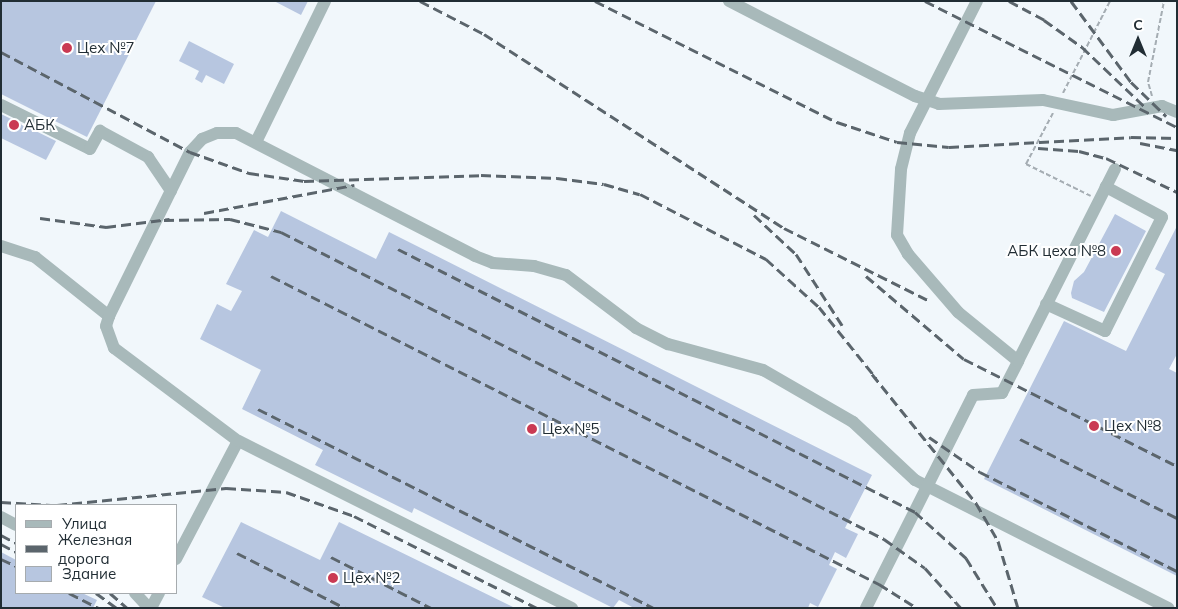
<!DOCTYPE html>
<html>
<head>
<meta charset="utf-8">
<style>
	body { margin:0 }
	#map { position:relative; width:1178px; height:609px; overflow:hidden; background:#f1f7fb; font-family:Mulish,sans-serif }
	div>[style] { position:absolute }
	.building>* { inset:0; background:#b7c6e0 }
	.path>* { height:2px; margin-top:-1px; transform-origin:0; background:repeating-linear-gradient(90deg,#a5adb3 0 5px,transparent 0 7.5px) }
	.minor>* { height:12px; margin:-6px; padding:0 6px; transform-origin:6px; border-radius:6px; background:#a8b9ba }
	.rail>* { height:3px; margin-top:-1.5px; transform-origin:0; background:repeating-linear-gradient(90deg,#5b656c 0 10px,transparent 0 15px) }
	.dots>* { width:14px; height:14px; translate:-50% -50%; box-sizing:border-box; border:2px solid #fff; border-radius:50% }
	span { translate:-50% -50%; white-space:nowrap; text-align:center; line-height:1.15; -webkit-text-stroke:4px #fff; paint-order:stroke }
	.poi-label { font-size:15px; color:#212d34 }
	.left { translate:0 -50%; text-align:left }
	.right { translate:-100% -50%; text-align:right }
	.frame { position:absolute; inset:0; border:2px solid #212d34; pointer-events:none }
	.legend { position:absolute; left:15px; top:504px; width:162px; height:90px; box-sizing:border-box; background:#fff; border:1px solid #a6abae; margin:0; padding:6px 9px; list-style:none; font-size:15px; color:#212d34 }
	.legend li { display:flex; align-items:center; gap:10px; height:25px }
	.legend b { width:25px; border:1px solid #a6abae }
	.north { position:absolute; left:1113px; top:15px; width:50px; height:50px; -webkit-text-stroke:4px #fff; paint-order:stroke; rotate:0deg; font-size:14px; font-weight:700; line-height:20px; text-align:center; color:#212d34 }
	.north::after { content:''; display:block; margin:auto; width:18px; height:22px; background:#212d34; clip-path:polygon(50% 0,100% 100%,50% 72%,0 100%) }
</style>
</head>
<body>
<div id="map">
	<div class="building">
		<i style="clip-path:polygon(1px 1px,156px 1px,87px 137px,1px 94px)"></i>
		<i style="clip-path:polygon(274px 1px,308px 1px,301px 15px)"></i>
		<i style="clip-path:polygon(189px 41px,234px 64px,224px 84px,206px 75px,202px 83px,195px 79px,199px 71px,179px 61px)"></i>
		<i style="clip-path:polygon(1px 114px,56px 141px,46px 160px,1px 138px)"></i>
		<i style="clip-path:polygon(281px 211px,376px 259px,389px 232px,872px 475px,845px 528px,858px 534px,846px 558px,835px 552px,829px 565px,837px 569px,818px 607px,810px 603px,808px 608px,634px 608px,619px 600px,613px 608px,414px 508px,412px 513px,315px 465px,323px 450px,242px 409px,261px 370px,200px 339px,217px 304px,231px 311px,242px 291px,226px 284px,254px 230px,268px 237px)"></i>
		<i style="clip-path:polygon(1115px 214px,1146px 231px,1104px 312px,1072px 298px,1071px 293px,1074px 281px,1084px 272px)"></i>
		<i style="clip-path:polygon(1177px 226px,1177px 354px,1169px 369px,1177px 373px,1177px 576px,984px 479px,1064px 321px,1126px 351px,1165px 274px,1155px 269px)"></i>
		<i style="clip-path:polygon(241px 522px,320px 560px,339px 522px,515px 608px,225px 608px,202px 597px)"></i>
		<i style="clip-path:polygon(1px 552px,16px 560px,16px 593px,82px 593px,97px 600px,93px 608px,1px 608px)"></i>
	</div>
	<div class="path">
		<i style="left:1063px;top:93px;width:103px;rotate:-62.9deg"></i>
		<i style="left:1152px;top:96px;width:15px;rotate:-106deg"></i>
		<i style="left:1148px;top:82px;width:83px;rotate:-78.8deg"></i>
		<i style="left:1053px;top:113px;width:58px;rotate:117.9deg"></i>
		<i style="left:1026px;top:164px;width:72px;rotate:26.2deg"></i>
	</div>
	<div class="minor">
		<i style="left:729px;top:1px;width:209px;rotate:27.1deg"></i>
		<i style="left:915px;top:96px;width:25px;rotate:18deg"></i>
		<i style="left:939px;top:104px;width:104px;rotate:-2.2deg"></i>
		<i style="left:1043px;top:100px;width:72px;rotate:12.1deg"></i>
		<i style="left:1113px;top:115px;width:50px;rotate:-10.4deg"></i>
		<i style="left:1162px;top:106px;width:16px;rotate:22deg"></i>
		<i style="left:1px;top:105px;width:99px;rotate:26.3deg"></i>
		<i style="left:90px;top:149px;width:21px;rotate:-61deg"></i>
		<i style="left:100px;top:131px;width:55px;rotate:28.4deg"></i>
		<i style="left:148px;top:157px;width:41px;rotate:55.9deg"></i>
		<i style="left:256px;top:142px;width:157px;rotate:-63.9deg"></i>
		<i style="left:1px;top:246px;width:36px;rotate:18deg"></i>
		<i style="left:35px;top:257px;width:95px;rotate:38.6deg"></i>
		<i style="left:1046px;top:304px;width:65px;rotate:24.6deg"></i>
		<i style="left:1105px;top:331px;width:127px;rotate:-63.4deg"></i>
		<i style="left:1162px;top:217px;width:64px;rotate:-151.8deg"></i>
		<i style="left:1018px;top:361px;width:215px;rotate:-63.2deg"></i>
		<i style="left:1px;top:517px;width:17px;rotate:28deg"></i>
		<i style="left:176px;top:559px;width:133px;rotate:-62.3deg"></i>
		<i style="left:135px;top:593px;width:21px;rotate:47deg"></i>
		<i style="left:151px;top:608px;width:17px;rotate:-62deg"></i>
		<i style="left:572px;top:608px;width:373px;rotate:-153.4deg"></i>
		<i style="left:238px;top:441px;width:155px;rotate:-143.1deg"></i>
		<i style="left:114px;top:348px;width:23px;rotate:-110deg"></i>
		<i style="left:106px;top:326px;width:10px;rotate:-73deg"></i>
		<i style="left:109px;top:316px;width:183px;rotate:-63.7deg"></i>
		<i style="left:190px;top:152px;width:18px;rotate:-47deg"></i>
		<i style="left:202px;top:139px;width:16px;rotate:-22deg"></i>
		<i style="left:217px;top:133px;width:19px"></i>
		<i style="left:236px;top:133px;width:269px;rotate:27.2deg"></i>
		<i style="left:475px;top:256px;width:19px;rotate:21deg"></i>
		<i style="left:493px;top:263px;width:41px;rotate:4.2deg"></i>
		<i style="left:534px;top:266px;width:33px;rotate:16deg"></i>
		<i style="left:566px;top:275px;width:88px;rotate:37.1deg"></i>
		<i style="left:636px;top:328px;width:36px;rotate:27deg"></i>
		<i style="left:668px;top:344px;width:98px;rotate:15.3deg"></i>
		<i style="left:763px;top:370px;width:104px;rotate:30deg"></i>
		<i style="left:853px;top:422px;width:85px;rotate:43.1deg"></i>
		<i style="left:915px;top:480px;width:284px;rotate:26.8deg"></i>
		<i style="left:866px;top:608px;width:238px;rotate:-63.3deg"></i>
		<i style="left:973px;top:395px;width:29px;rotate:-4deg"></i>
		<i style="left:1002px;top:393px;width:36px;rotate:-63deg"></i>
		<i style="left:1018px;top:361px;width:77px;rotate:-140.8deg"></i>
		<i style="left:958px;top:312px;width:77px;rotate:-130.8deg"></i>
		<i style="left:908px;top:254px;width:22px;rotate:-120deg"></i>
		<i style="left:897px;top:235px;width:66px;rotate:-86.5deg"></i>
		<i style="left:901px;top:169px;width:37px;rotate:-76deg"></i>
		<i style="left:910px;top:133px;width:148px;rotate:-63.1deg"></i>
	</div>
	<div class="rail">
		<i style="left:420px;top:1px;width:72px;rotate:27.3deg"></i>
		<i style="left:484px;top:34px;width:357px;rotate:32.9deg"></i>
		<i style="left:784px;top:228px;width:161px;rotate:26.6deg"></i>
		<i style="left:595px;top:1px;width:271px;rotate:26.6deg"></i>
		<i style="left:837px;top:122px;width:63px;rotate:18.4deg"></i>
		<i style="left:897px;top:142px;width:52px;rotate:5.5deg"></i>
		<i style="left:949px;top:147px;width:182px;rotate:-3.1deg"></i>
		<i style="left:1131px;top:137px;width:46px;rotate:1.2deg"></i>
		<i style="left:925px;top:1px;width:282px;rotate:26.6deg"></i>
		<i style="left:1009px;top:1px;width:40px;rotate:28deg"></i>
		<i style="left:1044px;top:20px;width:47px;rotate:35.4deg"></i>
		<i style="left:1082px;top:47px;width:87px;rotate:43.6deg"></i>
		<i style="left:1071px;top:1px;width:101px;rotate:53.5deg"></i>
		<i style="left:1131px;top:82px;width:49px;rotate:44.2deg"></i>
		<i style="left:1px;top:52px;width:214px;rotate:27.9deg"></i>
		<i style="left:190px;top:152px;width:63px;rotate:19.6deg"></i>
		<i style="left:249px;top:173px;width:56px;rotate:8.3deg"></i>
		<i style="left:304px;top:181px;width:177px;rotate:-1.9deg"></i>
		<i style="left:481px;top:175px;width:76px;rotate:2.3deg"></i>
		<i style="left:557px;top:178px;width:47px;rotate:7.3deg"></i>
		<i style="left:604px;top:184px;width:37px;rotate:16deg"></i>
		<i style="left:640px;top:194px;width:142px;rotate:27.3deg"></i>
		<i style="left:766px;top:259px;width:72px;rotate:42.2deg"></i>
		<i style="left:819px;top:307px;width:91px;rotate:51.2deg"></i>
		<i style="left:1140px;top:143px;width:38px;rotate:11deg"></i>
		<i style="left:1038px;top:148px;width:41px;rotate:4.2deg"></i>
		<i style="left:1079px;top:151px;width:28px;rotate:15deg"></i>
		<i style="left:1106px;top:158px;width:79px;rotate:25.6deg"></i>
		<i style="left:204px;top:213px;width:153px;rotate:-10.6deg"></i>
		<i style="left:754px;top:215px;width:57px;rotate:42.9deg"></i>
		<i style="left:796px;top:254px;width:85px;rotate:57.1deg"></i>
		<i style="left:40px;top:218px;width:67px;rotate:7.8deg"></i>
		<i style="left:106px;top:227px;width:64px;rotate:-7.1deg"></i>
		<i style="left:164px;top:220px;width:66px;rotate:-0.9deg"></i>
		<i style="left:230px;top:219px;width:53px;rotate:14.3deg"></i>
		<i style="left:281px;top:232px;width:677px;rotate:26.98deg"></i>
		<i style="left:884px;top:539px;width:50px;rotate:35.3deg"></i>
		<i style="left:925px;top:568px;width:54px;rotate:48deg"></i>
		<i style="left:398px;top:249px;width:580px;rotate:26.96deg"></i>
		<i style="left:915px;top:512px;width:69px;rotate:42deg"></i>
		<i style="left:966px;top:558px;width:59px;rotate:58.2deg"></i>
		<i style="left:271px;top:276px;width:682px;rotate:26.87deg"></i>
		<i style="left:879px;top:584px;width:45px;rotate:32.3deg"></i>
		<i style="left:866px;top:276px;width:128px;rotate:40.3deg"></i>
		<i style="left:964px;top:359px;width:238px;rotate:26.7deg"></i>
		<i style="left:872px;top:374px;width:166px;rotate:51.1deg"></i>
		<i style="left:976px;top:503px;width:44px;rotate:59.9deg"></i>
		<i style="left:998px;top:541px;width:70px;rotate:73.4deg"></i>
		<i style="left:258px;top:409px;width:442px;rotate:26.7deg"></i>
		<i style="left:929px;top:437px;width:62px;rotate:34.5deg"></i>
		<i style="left:980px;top:472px;width:220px;rotate:26.7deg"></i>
		<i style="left:1020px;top:439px;width:176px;rotate:26.7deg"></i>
		<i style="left:1px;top:502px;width:50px;rotate:3.4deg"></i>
		<i style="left:57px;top:505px;width:170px;rotate:-5.7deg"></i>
		<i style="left:226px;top:488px;width:60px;rotate:3.8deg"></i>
		<i style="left:286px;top:492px;width:72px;rotate:19.4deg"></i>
		<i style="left:354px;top:516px;width:205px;rotate:26.7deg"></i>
		<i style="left:1px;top:535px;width:17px;rotate:28deg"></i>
		<i style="left:1px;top:544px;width:17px;rotate:28deg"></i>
		<i style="left:237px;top:553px;width:121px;rotate:27deg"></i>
		<i style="left:331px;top:557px;width:112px;rotate:27deg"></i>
		<i style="left:1px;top:559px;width:17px;rotate:25deg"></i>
		<i style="left:69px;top:593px;width:34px;rotate:27deg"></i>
		<i style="left:96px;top:593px;width:26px;rotate:36deg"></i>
		<i style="left:110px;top:593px;width:23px;rotate:41deg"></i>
	</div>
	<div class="dots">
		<i style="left:67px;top:48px;background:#ca3a53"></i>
		<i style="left:14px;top:125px;background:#ca3a53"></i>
		<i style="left:1116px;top:251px;background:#ca3a53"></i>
		<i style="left:1094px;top:426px;background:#ca3a53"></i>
		<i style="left:532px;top:429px;background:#ca3a53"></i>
		<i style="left:333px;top:578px;background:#ca3a53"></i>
	</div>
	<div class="poi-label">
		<span class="left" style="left:77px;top:48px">Цех №7</span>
		<span class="left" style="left:24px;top:125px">АБК</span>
		<span class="right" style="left:1106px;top:251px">АБК цеха №8</span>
		<span class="left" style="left:1104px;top:426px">Цех №8</span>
		<span class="left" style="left:542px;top:429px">Цех №5</span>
		<span class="left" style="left:343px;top:578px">Цех №2</span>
	</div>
	<div class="frame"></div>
	<ul class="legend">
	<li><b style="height:6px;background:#a8b9ba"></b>Улица</li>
	<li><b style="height:6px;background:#5b656c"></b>Железная дорога</li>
	<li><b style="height:14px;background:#b7c6e0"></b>Здание</li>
	</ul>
	<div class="north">С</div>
</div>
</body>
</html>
